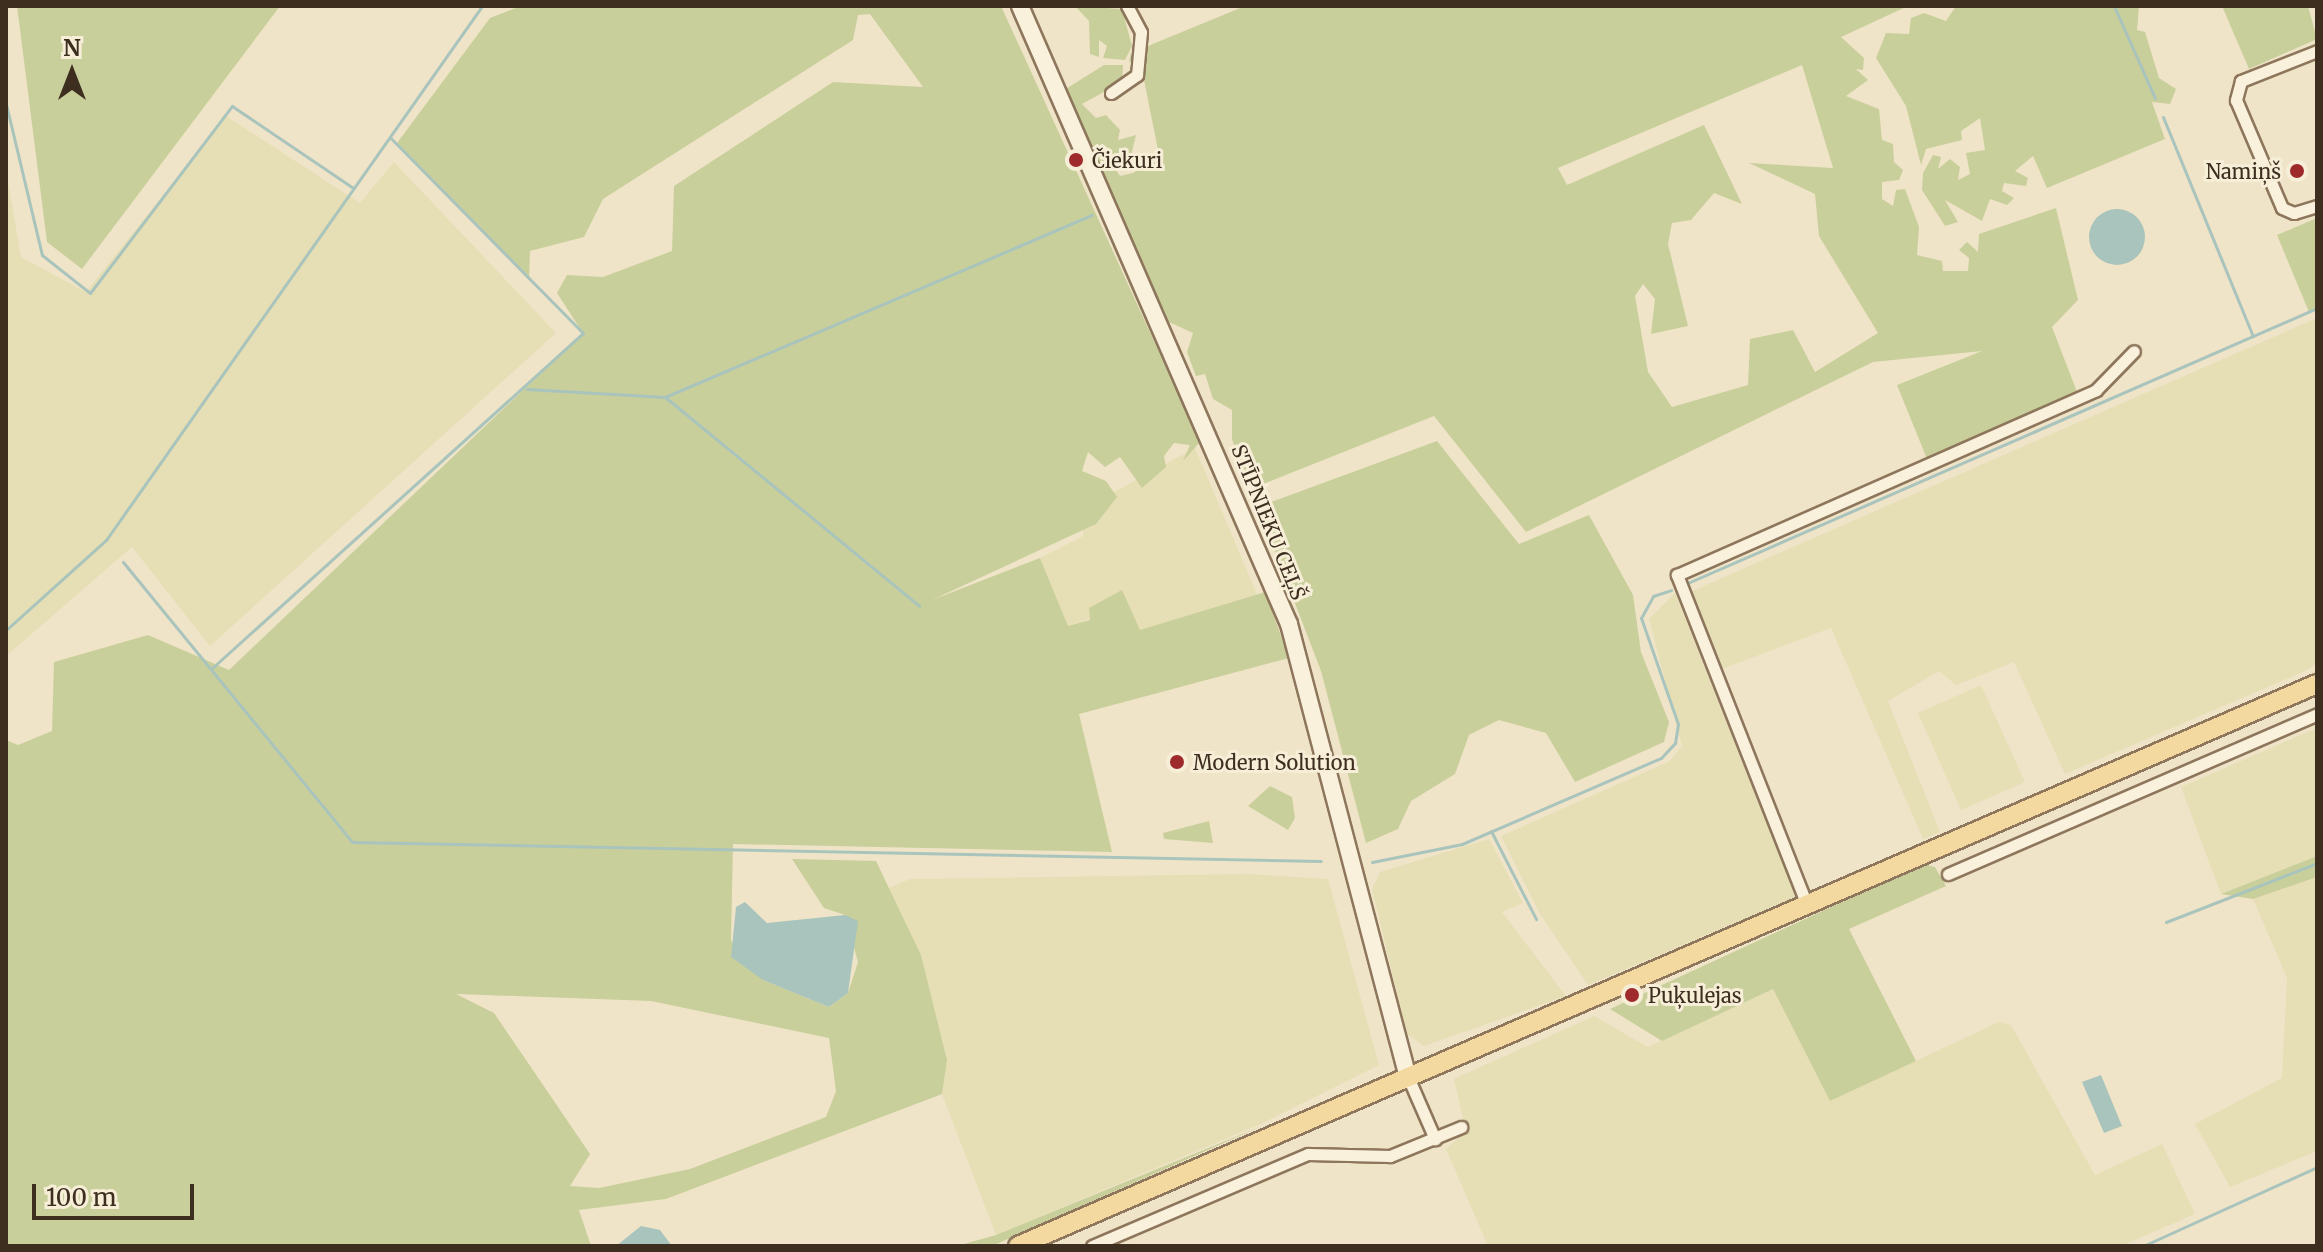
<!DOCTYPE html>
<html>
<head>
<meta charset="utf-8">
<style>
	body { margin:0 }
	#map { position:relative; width:2323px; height:1252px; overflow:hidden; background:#f0e4c8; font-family:Merriweather,serif }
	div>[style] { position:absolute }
	.farmland>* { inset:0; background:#e6deb5 }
	.green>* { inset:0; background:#c9cf9b }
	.water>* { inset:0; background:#a9c4bc }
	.round { border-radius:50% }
	.stream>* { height:3px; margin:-1.5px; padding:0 1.5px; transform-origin:1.5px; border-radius:1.5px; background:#a9c4bc }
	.roads { filter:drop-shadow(2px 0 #8d765c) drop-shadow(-2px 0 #8d765c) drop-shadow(0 2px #8d765c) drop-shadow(0 -2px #8d765c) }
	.street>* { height:11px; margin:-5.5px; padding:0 5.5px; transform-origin:5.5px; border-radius:5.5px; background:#faf1dc }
	.secondary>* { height:16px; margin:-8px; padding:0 8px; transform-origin:8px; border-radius:8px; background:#faf1dc }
	.primary>* { height:18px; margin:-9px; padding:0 9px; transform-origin:9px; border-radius:9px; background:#f3d9a0 }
	.dots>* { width:22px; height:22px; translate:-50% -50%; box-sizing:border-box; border:4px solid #f7eed8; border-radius:50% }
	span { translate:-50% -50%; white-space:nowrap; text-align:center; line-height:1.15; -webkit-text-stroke:6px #f7eed8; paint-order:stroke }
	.poi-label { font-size:20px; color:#3d2e20 }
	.left { translate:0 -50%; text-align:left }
	.right { translate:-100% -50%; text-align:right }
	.street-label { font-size:20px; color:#3d2e20 }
	.frame { position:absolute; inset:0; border:8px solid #3d2e20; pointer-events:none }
	.north { position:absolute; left:32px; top:32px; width:80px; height:80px; -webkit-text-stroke:6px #f7eed8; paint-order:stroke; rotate:0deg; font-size:22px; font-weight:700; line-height:32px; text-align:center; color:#3d2e20 }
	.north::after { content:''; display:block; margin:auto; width:28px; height:36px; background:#3d2e20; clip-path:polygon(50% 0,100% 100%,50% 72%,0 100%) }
	.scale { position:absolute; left:32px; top:1184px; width:162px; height:36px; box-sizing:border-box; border:4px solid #3d2e20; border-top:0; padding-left:10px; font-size:24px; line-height:28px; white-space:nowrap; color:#3d2e20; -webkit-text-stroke:6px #f7eed8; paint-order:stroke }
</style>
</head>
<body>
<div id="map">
	<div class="farmland">
		<i style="clip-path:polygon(226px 116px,360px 203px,394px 162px,556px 333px,210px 646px,132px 547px,6px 656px,6px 170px,21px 257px,86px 292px)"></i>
		<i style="clip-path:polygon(2317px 318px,2317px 663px,2305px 671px,2065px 774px,2014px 662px,1956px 685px,1939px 671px,1888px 701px,1940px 832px,1923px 839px,1831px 628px,1722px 669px,1690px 592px)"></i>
		<i style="clip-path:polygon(1195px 448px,1257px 594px,1139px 631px,1122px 591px,1090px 619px,1068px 626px,1040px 558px,1083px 536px,1083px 509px)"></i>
		<i style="clip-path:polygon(1675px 593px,1796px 897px,1588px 985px,1540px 914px,1501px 836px,1670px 761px,1682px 746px,1649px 619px)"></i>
		<i style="clip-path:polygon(1981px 685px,2025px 782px,1961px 810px,1918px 713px)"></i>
		<i style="clip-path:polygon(2317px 728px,2317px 856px,2221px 894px,2181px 787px)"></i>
		<i style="clip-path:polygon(1489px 839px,1523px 903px,1502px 912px,1566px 996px,1424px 1046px,1407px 1034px,1372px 889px,1380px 872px)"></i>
		<i style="clip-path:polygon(1246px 874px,1328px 879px,1379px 1065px,1261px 1124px,996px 1235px,942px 1094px,947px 1060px,921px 955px,889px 888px,910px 879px)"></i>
		<i style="clip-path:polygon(2317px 877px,2317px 1151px,2230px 1187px,2195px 1124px,2282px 1078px,2287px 978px,2253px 899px)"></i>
		<i style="clip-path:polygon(1773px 989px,1830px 1101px,1999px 1022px,2011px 1025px,2095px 1175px,2162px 1144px,2195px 1214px,2121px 1246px,1488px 1246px,1446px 1149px,1466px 1131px,1454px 1079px,1594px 1016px,1648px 1047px)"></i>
	</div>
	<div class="green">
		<i style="clip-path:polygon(17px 6px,280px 6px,82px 269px,47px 242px)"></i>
		<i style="clip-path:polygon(evenodd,521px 6px,1001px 6px,1200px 442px,1183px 461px,1190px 445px,1174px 443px,1164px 456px,1166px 467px,1142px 488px,1120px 457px,1105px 467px,1088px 452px,1082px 471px,1106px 481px,1117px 497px,1096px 524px,932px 600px,1040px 558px,1068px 626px,1090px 620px,1089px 608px,1122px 590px,1140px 630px,1265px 592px,1289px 658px,1079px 714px,1112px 852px,733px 844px,731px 941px,763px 980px,829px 1007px,848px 993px,858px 962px,845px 915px,824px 908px,792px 859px,876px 861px,921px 955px,947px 1060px,942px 1094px,666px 1199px,579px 1210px,591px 1246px,6px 1246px,6px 740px,18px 745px,52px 731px,54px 662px,148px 635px,229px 670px,583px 333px,557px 293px,567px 275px,603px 277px,672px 251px,674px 186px,833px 82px,923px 87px,870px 14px,858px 15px,853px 40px,603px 199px,584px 237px,530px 251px,529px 280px,397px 143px,490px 18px,521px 6px,456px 994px,651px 1001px,829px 1038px,836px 1091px,826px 1117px,690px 1169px,599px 1188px,570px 1186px,590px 1154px,494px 1013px,456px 994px)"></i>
		<i style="clip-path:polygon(1075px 6px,1122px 9px,1132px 46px,1125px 60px,1103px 58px,1107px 46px,1099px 40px,1099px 57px,1090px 54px,1089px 21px)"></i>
		<i style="clip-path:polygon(evenodd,1245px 6px,1908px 6px,1841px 37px,1864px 58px,1863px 70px,1856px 69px,1868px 80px,1846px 96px,1879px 109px,1882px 140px,1893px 144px,1894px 162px,1903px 170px,1899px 180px,1882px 182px,1882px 199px,1893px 206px,1896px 190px,1905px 189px,1919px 227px,1917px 255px,1942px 261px,1943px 271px,1968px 271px,1969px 258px,1959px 250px,1967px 242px,1978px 252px,1979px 234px,2056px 208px,2078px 300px,2052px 327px,2077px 392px,1927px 459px,1897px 385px,1982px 351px,1873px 362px,1526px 532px,1434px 416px,1258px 486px,1245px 475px,1232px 439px,1232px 410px,1213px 399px,1205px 374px,1196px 376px,1187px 352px,1193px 333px,1169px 322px,1064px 90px,1104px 65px,1123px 65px,1122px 82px,1082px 104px,1096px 118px,1106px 115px,1120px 130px,1118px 140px,1136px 135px,1129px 164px,1114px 167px,1120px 176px,1133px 173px,1159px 155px,1142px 70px,1129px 61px,1131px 53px,1245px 6px,1802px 65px,1833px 168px,1749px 163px,1815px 194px,1819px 236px,1878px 333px,1815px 372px,1793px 330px,1750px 339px,1748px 385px,1672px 407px,1648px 372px,1635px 296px,1643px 284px,1655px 299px,1651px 334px,1688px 326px,1668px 244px,1672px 223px,1691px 220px,1714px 193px,1742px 204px,1704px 125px,1567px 185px,1558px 168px,1802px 65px)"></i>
		<i style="clip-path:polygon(1956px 6px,2139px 6px,2137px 30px,2145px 32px,2159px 78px,2176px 89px,2170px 104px,2152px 102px,2165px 139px,2047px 188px,2033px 156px,2015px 171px,2028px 178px,2026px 186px,2004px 183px,2002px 191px,2014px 198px,2007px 205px,1990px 199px,1982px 221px,1945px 200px,1958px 222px,1945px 226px,1922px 190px,1923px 173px,1933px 155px,1941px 157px,1938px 169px,1950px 159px,1960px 167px,1958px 180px,1970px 174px,1966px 153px,1985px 150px,1980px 118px,1961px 131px,1962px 140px,1926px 149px,1921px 165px,1906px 106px,1876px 58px,1886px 33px,1909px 34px,1911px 18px,1924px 13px,1946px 21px)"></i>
		<i style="clip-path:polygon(2222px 6px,2308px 6px,2317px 39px,2249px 69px)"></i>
		<i style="clip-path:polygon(2317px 218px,2317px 308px,2309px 312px,2277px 235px)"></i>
		<i style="clip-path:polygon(1437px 441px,1519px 544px,1589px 515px,1633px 595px,1641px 652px,1669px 722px,1664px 742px,1575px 782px,1546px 733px,1499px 720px,1469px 735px,1455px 774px,1411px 801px,1398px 829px,1366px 843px,1321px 671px,1258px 507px)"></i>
		<i style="clip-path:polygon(1270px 786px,1292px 797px,1295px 818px,1288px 830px,1248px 806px)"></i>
		<i style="clip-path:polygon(1209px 821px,1213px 843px,1164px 839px,1163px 833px)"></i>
		<i style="clip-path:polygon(2317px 856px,2317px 877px,2253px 899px,2221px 894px)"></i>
		<i style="clip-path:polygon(1924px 864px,1935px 867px,1946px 886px,1849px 929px,1916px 1061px,1830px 1101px,1773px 989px,1662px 1041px,1610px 1009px)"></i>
		<i style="clip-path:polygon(1262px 1126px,992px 1246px,957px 1246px,996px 1235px)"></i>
	</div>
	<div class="water">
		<i class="round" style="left:2089px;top:209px;width:56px;height:56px"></i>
		<i style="clip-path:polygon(745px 902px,767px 923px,845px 915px,858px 921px,848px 993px,829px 1007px,763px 980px,731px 957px,736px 907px)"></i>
		<i style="clip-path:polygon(2101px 1075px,2122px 1126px,2104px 1133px,2082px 1082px)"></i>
		<i style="clip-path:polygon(641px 1226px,660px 1230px,672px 1246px,616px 1246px)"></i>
	</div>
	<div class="stream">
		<i style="left:2114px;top:6px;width:101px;rotate:66deg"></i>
		<i style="left:6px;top:104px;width:155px;rotate:76.6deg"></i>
		<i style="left:42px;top:255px;width:61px;rotate:38.4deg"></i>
		<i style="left:90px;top:293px;width:235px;rotate:-52.8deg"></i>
		<i style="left:232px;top:106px;width:146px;rotate:34.1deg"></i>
		<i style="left:2163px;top:117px;width:237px;rotate:67.7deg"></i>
		<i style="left:527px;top:389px;width:138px;rotate:3.3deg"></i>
		<i style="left:665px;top:397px;width:464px;rotate:-23.1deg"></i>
		<i style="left:665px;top:397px;width:329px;rotate:39.4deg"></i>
		<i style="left:123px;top:562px;width:362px;rotate:50.7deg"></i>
		<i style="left:352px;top:842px;width:969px;rotate:1.12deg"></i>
		<i style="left:1683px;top:585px;width:692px;rotate:-23.6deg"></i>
		<i style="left:6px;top:630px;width:135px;rotate:-42deg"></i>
		<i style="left:106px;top:540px;width:653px;rotate:-54.85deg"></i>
		<i style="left:211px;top:669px;width:501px;rotate:-42.09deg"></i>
		<i style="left:583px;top:333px;width:275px;rotate:-134.6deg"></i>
		<i style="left:1491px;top:831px;width:99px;rotate:62.9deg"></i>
		<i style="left:1372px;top:862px;width:92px;rotate:-11.3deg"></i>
		<i style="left:1462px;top:844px;width:217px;rotate:-23.4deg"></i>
		<i style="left:1661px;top:758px;width:21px;rotate:-47deg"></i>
		<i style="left:1675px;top:743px;width:19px;rotate:-81deg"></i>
		<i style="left:1678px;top:724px;width:112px;rotate:-109.2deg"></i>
		<i style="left:1641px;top:618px;width:25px;rotate:-61deg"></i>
		<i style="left:1653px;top:596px;width:19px;rotate:-18deg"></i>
		<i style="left:2166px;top:922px;width:162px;rotate:-21.3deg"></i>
		<i style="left:1143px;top:1246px;width:10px"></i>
		<i style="left:2143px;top:1246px;width:191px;rotate:-24.4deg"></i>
	</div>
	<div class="roads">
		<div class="street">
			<i style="left:2317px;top:51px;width:82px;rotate:158.5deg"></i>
			<i style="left:2241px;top:81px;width:20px;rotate:105deg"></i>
			<i style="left:2236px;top:100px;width:117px;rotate:66.9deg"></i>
			<i style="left:2282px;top:208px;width:13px;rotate:23deg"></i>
			<i style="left:2294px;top:213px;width:24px;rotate:-17deg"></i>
			<i style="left:1111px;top:93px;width:32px;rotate:-35deg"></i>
			<i style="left:1137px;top:75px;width:43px;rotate:-84.7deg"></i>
			<i style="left:1141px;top:32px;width:30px;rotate:-118deg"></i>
			<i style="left:1948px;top:874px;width:402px;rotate:-23.4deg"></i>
			<i style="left:1807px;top:905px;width:355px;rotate:-111.5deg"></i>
			<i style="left:1677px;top:575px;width:458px;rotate:-23.8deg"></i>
			<i style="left:2096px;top:390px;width:54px;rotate:-45.7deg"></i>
			<i style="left:1408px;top:1077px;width:68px;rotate:66.5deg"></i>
			<i style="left:1092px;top:1246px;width:235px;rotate:-23.1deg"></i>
			<i style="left:1308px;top:1154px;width:82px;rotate:1.4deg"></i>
			<i style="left:1390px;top:1156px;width:77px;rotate:-22.2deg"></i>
		</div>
		<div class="secondary">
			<i style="left:1020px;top:6px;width:674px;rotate:66.48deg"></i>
			<i style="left:1289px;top:624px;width:468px;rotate:75.3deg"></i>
		</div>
		<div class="primary">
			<i style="left:1018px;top:1246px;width:1415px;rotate:-23.4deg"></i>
		</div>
	</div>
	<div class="dots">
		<i style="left:1076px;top:160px;background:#9e2a2b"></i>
		<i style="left:2297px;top:171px;background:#9e2a2b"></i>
		<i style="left:1177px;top:762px;background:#9e2a2b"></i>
		<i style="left:1632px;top:995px;background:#9e2a2b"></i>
	</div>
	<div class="poi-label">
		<span class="left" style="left:1092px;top:160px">Čiekuri</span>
		<span class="right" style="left:2281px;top:171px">Namiņš</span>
		<span class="left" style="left:1193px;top:762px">Modern Solution</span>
		<span class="left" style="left:1648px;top:995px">Puķulejas</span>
	</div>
	<div class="street-label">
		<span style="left:1269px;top:522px;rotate:68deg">STĪPNIEKU CEĻŠ</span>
	</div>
	<div class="frame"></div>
	<div class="north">N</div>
	<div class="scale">100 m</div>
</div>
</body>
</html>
